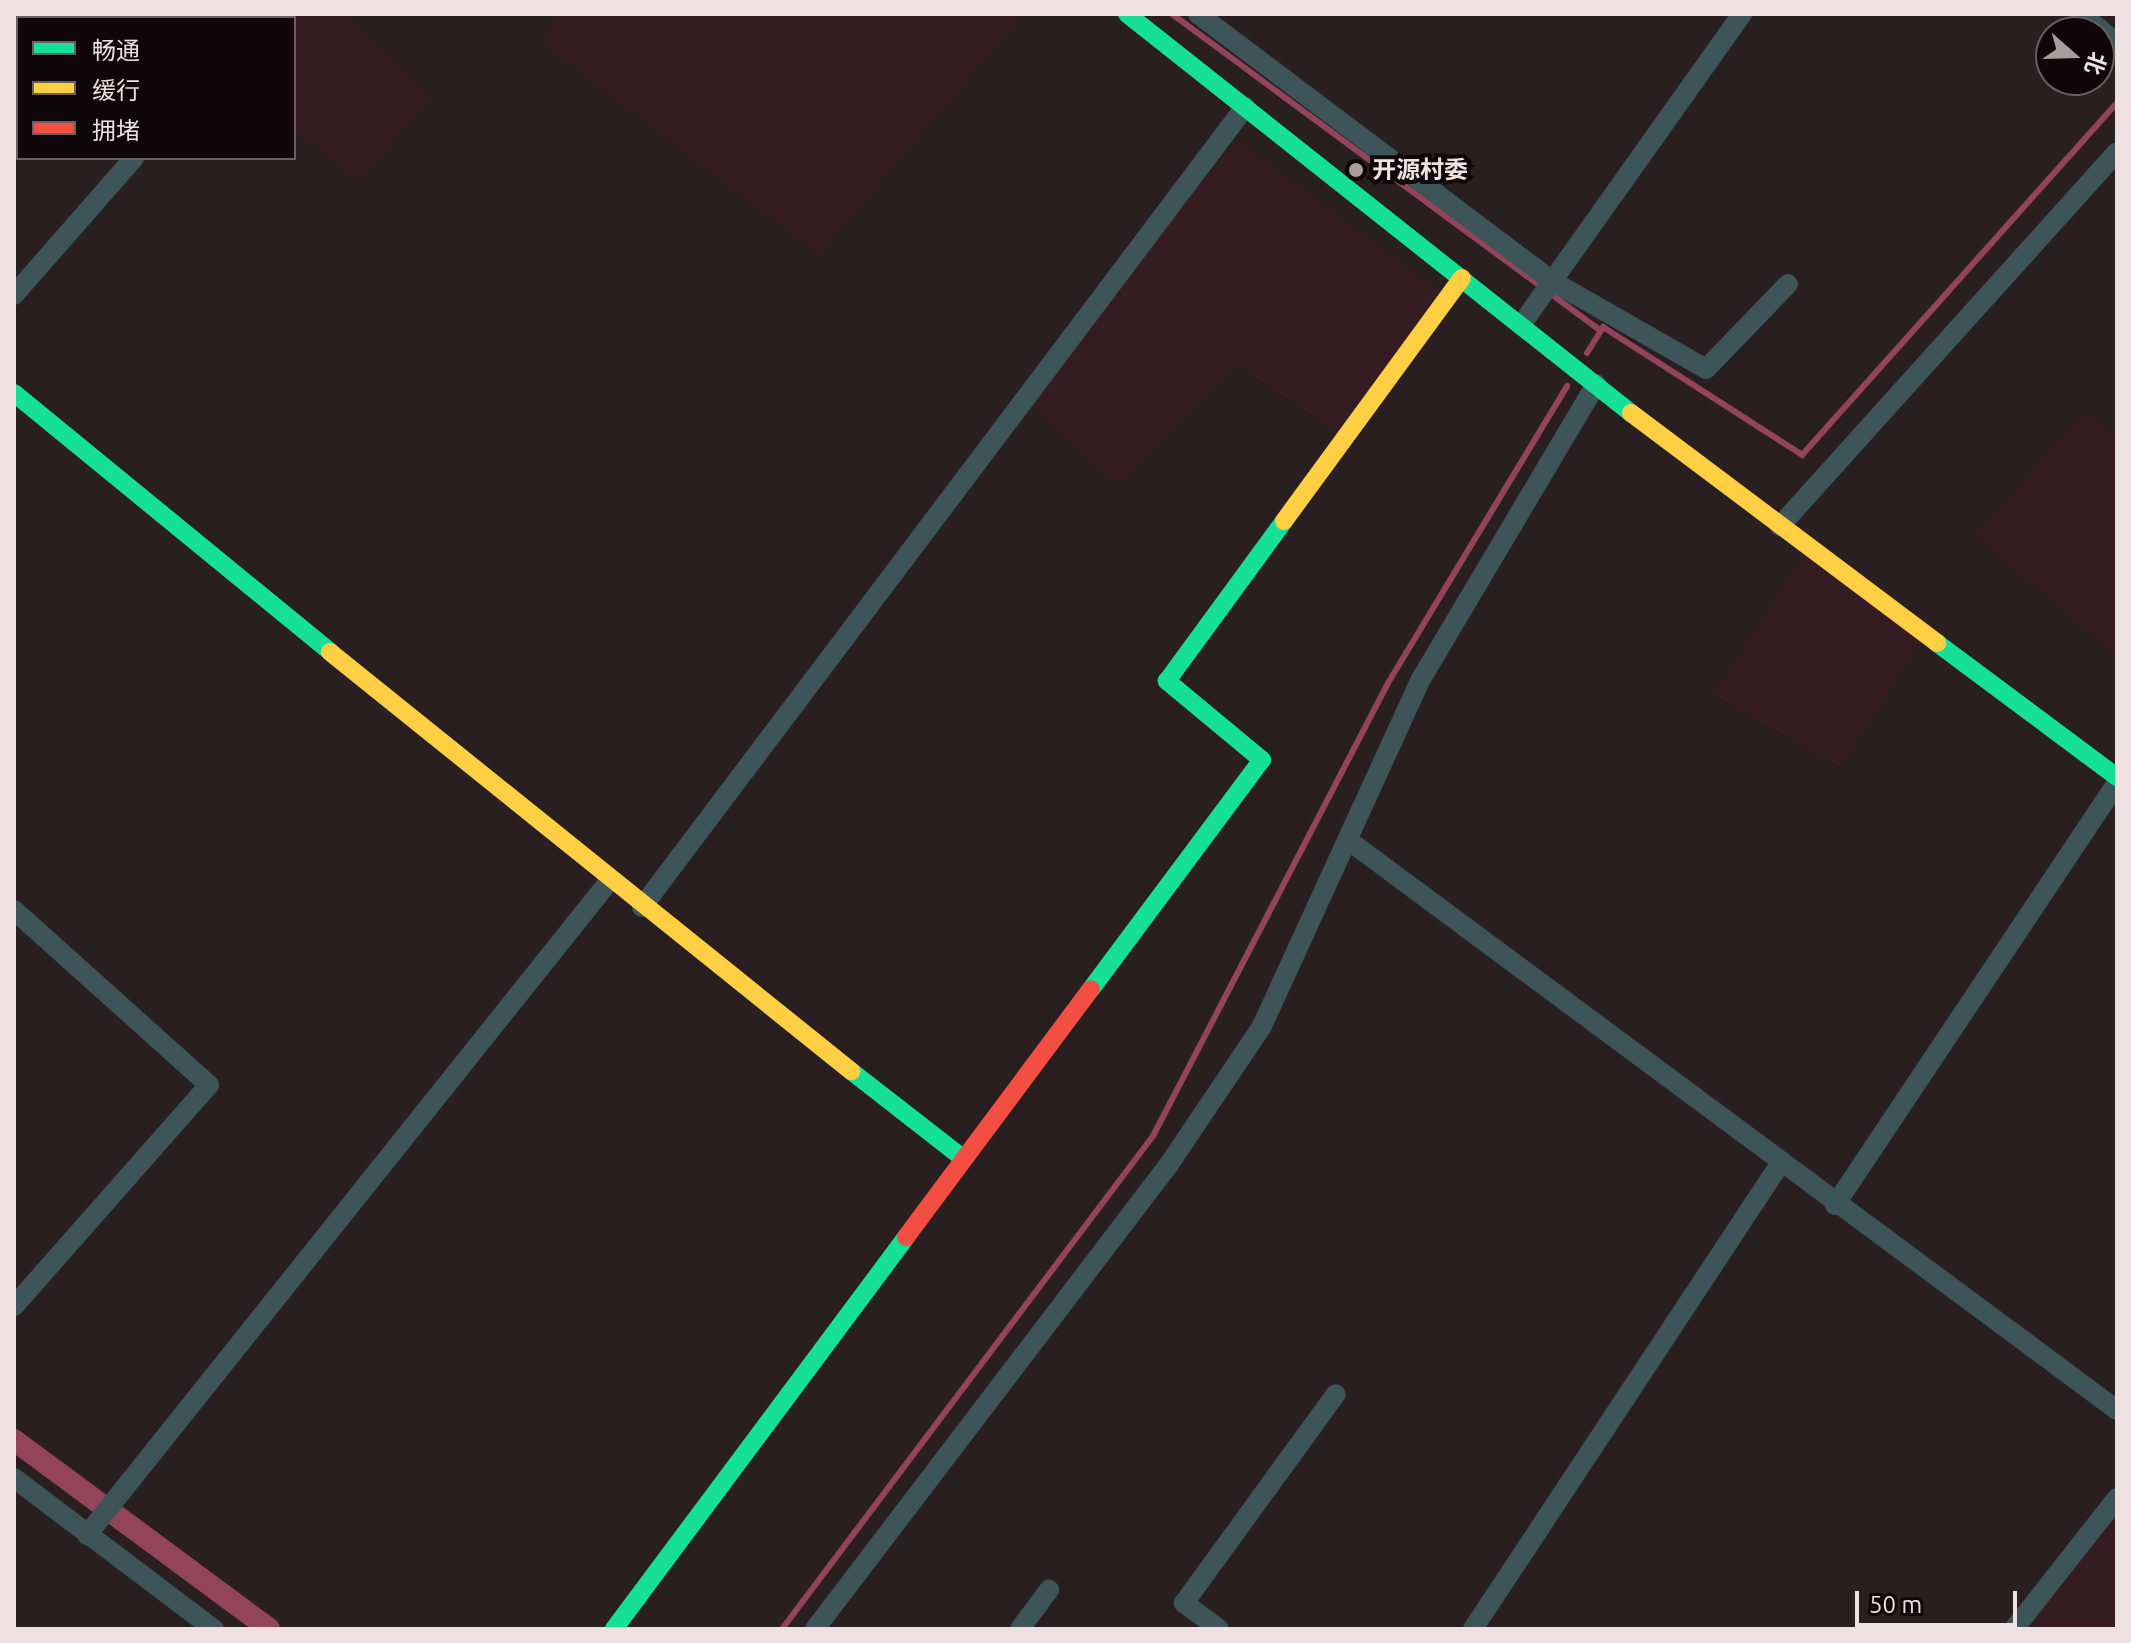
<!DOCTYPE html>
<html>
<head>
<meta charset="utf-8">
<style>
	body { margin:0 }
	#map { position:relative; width:2131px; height:1643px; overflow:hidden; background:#291e20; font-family:Ubuntu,"Noto Sans SC",sans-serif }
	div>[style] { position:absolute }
	.built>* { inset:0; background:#351c23 }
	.stream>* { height:6px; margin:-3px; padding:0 3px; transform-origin:3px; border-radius:3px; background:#93445a }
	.canal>* { height:22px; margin:-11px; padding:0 11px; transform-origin:11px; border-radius:11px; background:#93445a }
	.street>* { height:20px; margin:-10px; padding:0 10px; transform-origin:10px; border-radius:10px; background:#3d5459 }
	.fast>* { height:18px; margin:-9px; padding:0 9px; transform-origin:9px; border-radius:9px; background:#16e098 }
	.slow>* { height:18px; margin:-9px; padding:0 9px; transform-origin:9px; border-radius:9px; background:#ffcf43 }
	.jam>* { height:18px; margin:-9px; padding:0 9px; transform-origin:9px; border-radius:9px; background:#f24e42 }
	.dots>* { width:22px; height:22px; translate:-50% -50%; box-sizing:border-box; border:4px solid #0f0709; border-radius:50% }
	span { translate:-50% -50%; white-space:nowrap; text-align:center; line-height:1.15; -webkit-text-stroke:8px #0f0709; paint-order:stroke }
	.poi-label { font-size:24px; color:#efe1e3; font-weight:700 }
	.left { translate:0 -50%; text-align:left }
	.frame { position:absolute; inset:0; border:16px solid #efe1e3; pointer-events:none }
	.legend { position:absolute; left:16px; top:16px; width:280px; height:144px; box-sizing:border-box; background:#0f0709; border:2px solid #695e60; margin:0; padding:10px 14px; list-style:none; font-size:24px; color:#efe1e3 }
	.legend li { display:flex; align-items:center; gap:16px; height:40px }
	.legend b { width:40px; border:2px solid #695e60 }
	.north { position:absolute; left:2035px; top:16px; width:80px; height:80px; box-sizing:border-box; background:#0f0709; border:2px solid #695e60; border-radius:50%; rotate:110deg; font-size:22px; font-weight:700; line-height:32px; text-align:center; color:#efe1e3 }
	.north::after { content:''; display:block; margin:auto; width:28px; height:36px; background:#aa9d9f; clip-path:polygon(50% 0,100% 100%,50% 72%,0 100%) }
	.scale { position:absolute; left:1855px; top:1591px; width:162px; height:36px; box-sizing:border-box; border:4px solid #efe1e3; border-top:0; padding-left:10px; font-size:24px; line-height:28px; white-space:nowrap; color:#efe1e3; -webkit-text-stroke:6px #0f0709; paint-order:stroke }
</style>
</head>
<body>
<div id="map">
	<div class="built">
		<i style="clip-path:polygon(278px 14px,343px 14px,431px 98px,359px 181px,299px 133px,294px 137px,294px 18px,275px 18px)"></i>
		<i style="clip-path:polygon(559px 14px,1024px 14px,819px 254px,543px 44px)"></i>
		<i style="clip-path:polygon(1237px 140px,1447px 298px,1346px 436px,1235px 365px,1119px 485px,1024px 400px)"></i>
		<i style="clip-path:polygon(2085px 411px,2117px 439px,2117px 656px,1976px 536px)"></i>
		<i style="clip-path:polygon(1809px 547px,1926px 634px,1840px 767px,1714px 695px)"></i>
		<i style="clip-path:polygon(2117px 1498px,2117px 1629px,2045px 1629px,2026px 1615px)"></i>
	</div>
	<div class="stream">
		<i style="left:1172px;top:14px;width:533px;rotate:36.46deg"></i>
		<i style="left:1587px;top:353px;width:31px;rotate:-58deg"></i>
		<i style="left:1603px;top:327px;width:237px;rotate:32.7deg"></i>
		<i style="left:1802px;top:455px;width:472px;rotate:-48.2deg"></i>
		<i style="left:782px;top:1629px;width:617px;rotate:-53.04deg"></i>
		<i style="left:1153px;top:1136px;width:510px;rotate:-62.58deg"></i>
		<i style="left:1388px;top:683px;width:347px;rotate:-58.9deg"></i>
	</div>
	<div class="canal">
		<i style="left:14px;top:1440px;width:317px;rotate:36.5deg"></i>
	</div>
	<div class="street">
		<i style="left:1198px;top:14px;width:443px;rotate:37deg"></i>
		<i style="left:1552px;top:281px;width:177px;rotate:29.7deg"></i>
		<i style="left:1706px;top:369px;width:118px;rotate:-46deg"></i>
		<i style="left:2081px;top:14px;width:46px;rotate:38.9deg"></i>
		<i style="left:256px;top:18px;width:6px;rotate:-45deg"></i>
		<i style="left:14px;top:295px;width:182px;rotate:-48.8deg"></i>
		<i style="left:1521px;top:325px;width:382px;rotate:-54.6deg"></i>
		<i style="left:1780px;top:526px;width:503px;rotate:-47.98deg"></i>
		<i style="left:1348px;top:840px;width:957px;rotate:36.55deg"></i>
		<i style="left:642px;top:907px;width:1002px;rotate:-52.99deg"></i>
		<i style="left:14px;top:910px;width:262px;rotate:41.9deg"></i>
		<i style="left:209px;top:1085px;width:295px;rotate:131.4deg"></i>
		<i style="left:1835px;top:1205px;width:508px;rotate:-56.25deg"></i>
		<i style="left:14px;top:1478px;width:251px;rotate:37.1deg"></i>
		<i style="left:87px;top:1535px;width:838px;rotate:-51.39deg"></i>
		<i style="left:815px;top:1629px;width:586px;rotate:-52.7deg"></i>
		<i style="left:1170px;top:1163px;width:165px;rotate:-56.1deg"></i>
		<i style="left:1262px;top:1026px;width:382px;rotate:-65.4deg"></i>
		<i style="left:1421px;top:679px;width:343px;rotate:-59.3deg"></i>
		<i style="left:1020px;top:1629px;width:49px;rotate:-53.4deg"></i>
		<i style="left:1219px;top:1629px;width:44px;rotate:-143.4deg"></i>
		<i style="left:1184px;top:1603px;width:258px;rotate:-54deg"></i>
		<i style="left:1473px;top:1629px;width:557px;rotate:-56.57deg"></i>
		<i style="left:2014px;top:1629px;width:167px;rotate:-51.8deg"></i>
	</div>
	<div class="fast">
		<i style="left:1127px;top:14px;width:643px;rotate:38.37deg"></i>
		<i style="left:14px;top:393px;width:409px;rotate:39.3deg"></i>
		<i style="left:1937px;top:643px;width:224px;rotate:36.7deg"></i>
		<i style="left:1091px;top:989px;width:286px;rotate:-53.3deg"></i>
		<i style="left:1262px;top:760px;width:124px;rotate:-140.3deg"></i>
		<i style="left:1167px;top:681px;width:198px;rotate:-53.8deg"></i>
		<i style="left:851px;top:1071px;width:143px;rotate:37.9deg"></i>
		<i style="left:614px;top:1629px;width:489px;rotate:-53.3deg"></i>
	</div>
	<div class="slow">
		<i style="left:1631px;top:413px;width:383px;rotate:36.9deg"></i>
		<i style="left:1284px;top:521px;width:301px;rotate:-53.8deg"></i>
		<i style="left:330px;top:652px;width:669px;rotate:38.81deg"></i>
	</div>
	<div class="jam">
		<i style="left:906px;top:1237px;width:309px;rotate:-53.3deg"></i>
	</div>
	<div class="dots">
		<i style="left:1356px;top:170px;background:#aa9d9f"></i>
	</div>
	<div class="poi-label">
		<span class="left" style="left:1372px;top:170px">开源村委</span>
	</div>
	<div class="frame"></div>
	<ul class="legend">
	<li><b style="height:10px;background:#16e098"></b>畅通</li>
	<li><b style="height:10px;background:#ffcf43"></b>缓行</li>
	<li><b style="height:10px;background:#f24e42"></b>拥堵</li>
	</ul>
	<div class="north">北</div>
	<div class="scale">50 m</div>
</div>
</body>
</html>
